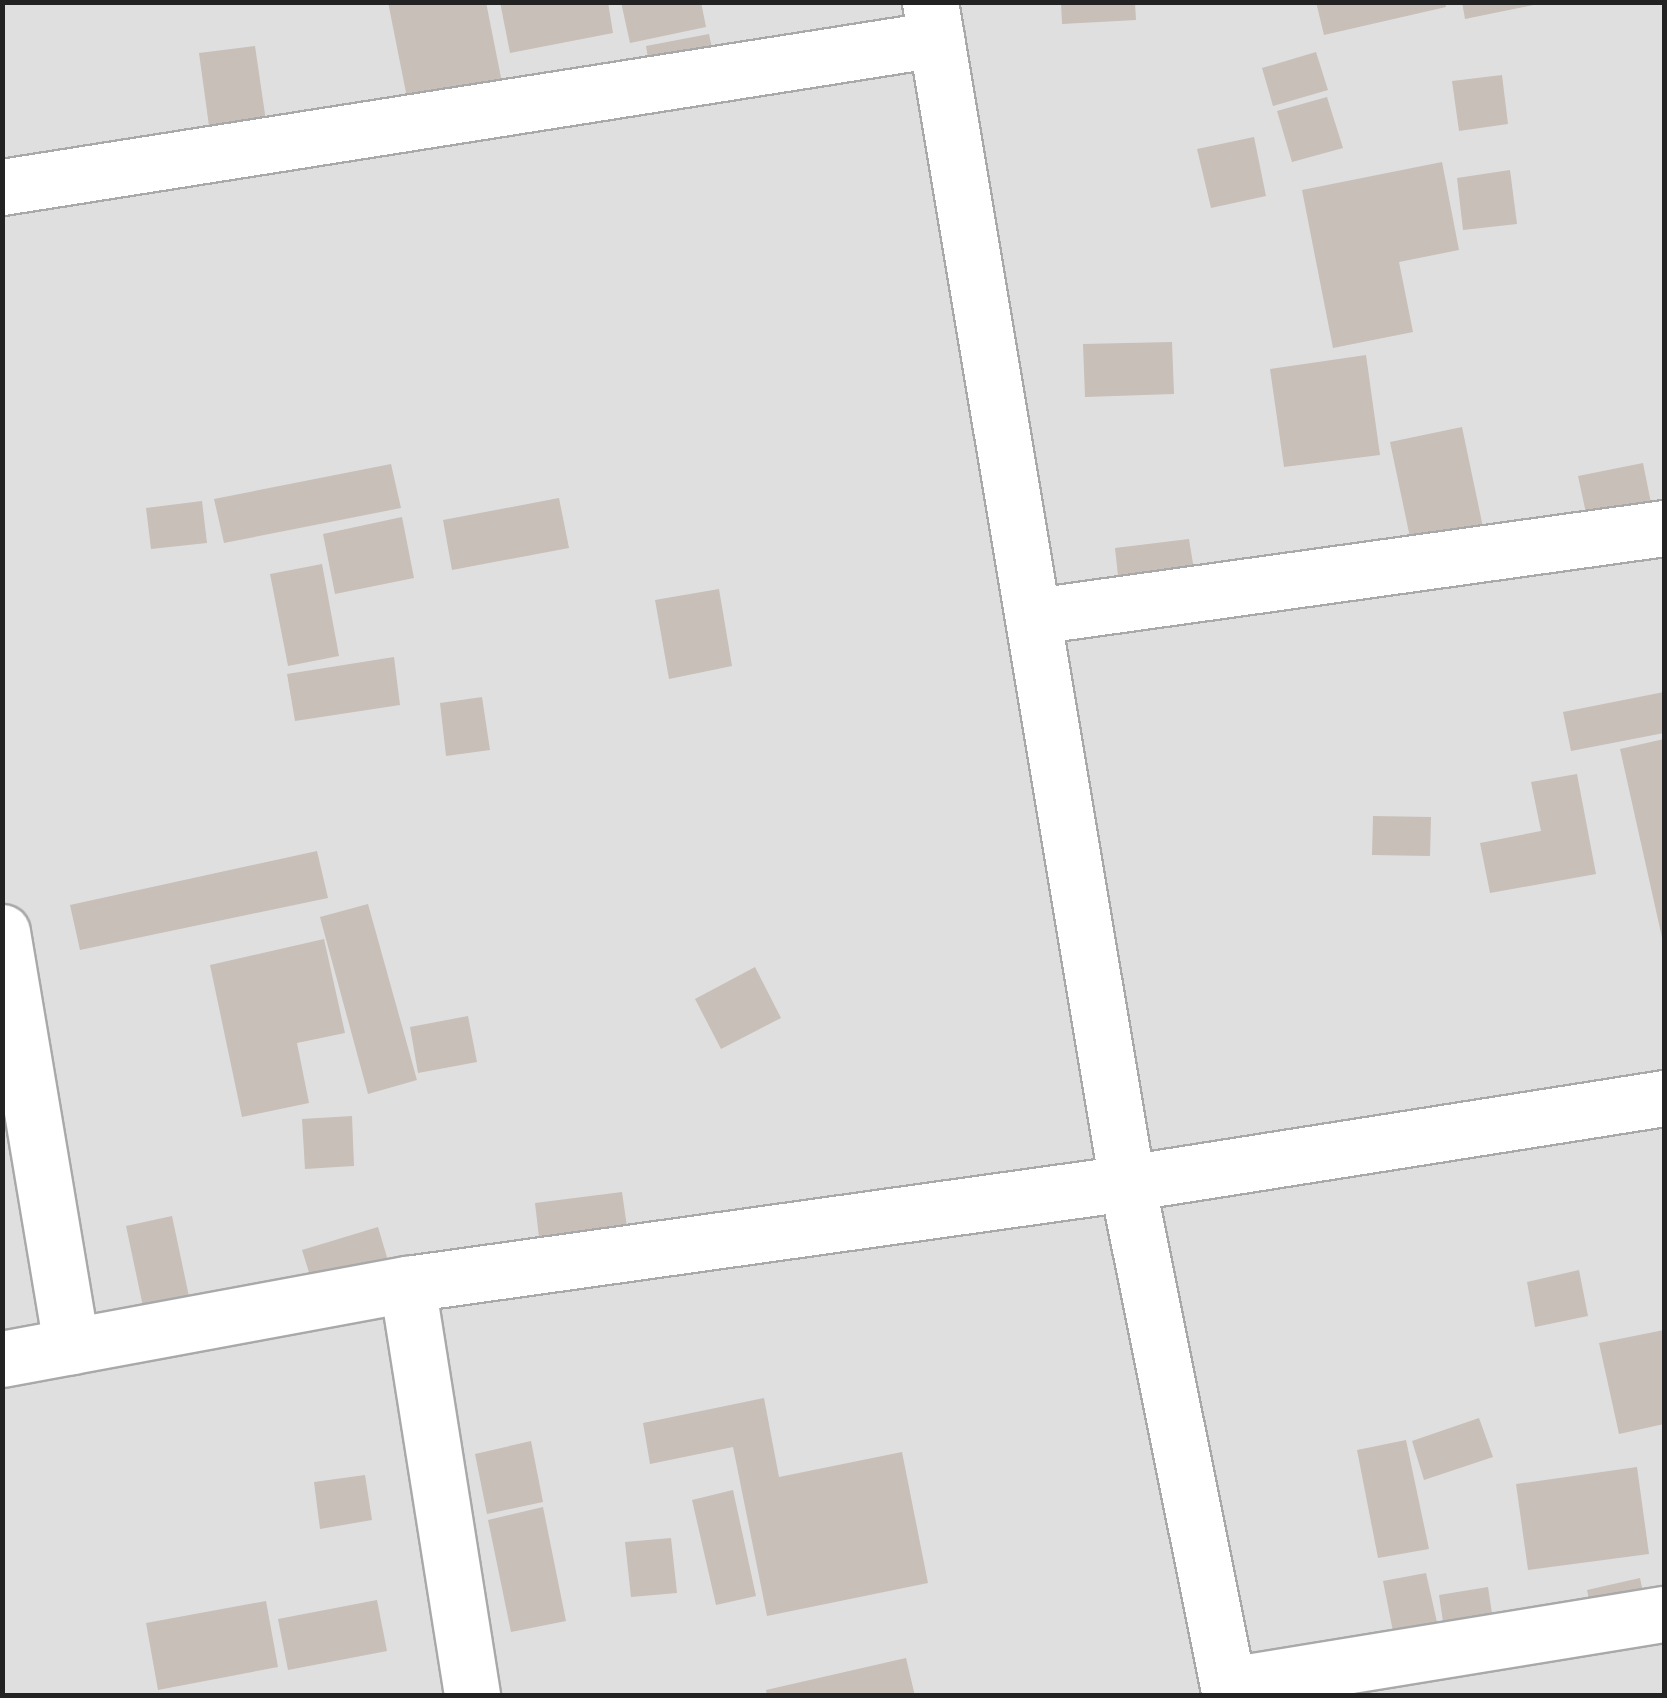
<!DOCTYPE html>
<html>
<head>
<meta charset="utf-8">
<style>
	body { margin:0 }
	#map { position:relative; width:1667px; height:1698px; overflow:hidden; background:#f2efe9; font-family:Roboto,sans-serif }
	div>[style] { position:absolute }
	.residential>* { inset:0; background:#e0dfdf }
	.building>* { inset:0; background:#c7bfb8 }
	.roads { filter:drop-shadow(2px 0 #a9a9a9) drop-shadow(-2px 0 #a9a9a9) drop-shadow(0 2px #a9a9a9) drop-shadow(0 -2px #a9a9a9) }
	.minor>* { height:55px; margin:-27.5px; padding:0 27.5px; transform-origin:27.5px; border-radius:27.5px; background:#fff }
	.tertiary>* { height:55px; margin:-27.5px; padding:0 27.5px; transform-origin:27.5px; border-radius:27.5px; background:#fff }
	span { translate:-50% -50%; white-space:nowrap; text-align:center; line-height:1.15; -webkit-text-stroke:9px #fff; paint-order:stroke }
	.frame { position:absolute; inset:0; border:5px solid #222; pointer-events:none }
</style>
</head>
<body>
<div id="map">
	<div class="residential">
		<i style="clip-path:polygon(3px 3px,1664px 3px,1664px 1695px,3px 1695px)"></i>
	</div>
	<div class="building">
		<i style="clip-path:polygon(388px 2px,486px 2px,509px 118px,415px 138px)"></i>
		<i style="clip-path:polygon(500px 2px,608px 2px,613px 33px,510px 53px)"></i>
		<i style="clip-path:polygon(621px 2px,701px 2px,706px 27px,630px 43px)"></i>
		<i style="clip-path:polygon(1061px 2px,1135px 2px,1136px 20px,1062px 24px)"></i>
		<i style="clip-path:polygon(1316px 2px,1445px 2px,1446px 7px,1324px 35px)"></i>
		<i style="clip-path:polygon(1462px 2px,1538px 2px,1538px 4px,1465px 19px)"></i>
		<i style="clip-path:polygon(709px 34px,719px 80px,654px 92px,646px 46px)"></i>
		<i style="clip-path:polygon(255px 46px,272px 162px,215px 170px,199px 53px)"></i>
		<i style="clip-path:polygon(1316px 52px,1328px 90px,1273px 106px,1262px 68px)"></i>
		<i style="clip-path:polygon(1502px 75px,1508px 124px,1459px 131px,1452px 81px)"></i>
		<i style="clip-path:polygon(1327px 97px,1343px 148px,1292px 162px,1277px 111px)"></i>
		<i style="clip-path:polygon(1254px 137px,1266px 196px,1211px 208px,1197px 149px)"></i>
		<i style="clip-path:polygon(1442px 162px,1459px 250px,1399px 262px,1413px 332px,1333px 348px,1302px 190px)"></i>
		<i style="clip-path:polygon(1510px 170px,1517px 224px,1463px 230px,1457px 178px)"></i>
		<i style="clip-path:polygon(1172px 342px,1174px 394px,1085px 397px,1083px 344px)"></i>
		<i style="clip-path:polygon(1366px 355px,1380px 455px,1284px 467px,1270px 369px)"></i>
		<i style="clip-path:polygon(1462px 427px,1484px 532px,1412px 547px,1390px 442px)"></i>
		<i style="clip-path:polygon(1643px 463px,1657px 533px,1593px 546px,1578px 476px)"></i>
		<i style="clip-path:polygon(391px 464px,401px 508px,224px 543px,214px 499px)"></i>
		<i style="clip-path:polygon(559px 498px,569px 548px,452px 570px,443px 520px)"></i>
		<i style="clip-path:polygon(202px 501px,207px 543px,151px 549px,146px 508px)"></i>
		<i style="clip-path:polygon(402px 517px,414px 578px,335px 594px,323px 534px)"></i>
		<i style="clip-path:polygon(1189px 539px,1195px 576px,1119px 585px,1115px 548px)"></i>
		<i style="clip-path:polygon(322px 564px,339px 656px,288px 666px,270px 574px)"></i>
		<i style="clip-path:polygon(719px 589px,732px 666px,669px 679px,655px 600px)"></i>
		<i style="clip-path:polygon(394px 657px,400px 705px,295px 721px,287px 674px)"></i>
		<i style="clip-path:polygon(1664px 692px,1664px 733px,1571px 751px,1563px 712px)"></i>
		<i style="clip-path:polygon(482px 697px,490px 750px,446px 756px,440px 703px)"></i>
		<i style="clip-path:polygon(1664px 739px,1664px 942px,1663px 942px,1620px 749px)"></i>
		<i style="clip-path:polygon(1577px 774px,1596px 874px,1490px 893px,1480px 843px,1541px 831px,1531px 782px)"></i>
		<i style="clip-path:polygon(1373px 816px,1431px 817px,1430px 856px,1372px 855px)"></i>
		<i style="clip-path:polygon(317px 851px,328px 898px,80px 950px,70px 905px)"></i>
		<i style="clip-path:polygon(368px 904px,417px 1080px,368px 1094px,320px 917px)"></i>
		<i style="clip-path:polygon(324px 939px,345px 1033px,297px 1043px,309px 1103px,242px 1117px,210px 965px)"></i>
		<i style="clip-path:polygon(755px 967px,781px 1018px,721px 1049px,695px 999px)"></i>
		<i style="clip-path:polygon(468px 1016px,477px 1062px,418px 1073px,410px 1027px)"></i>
		<i style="clip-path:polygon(352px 1116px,354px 1166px,305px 1169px,302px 1119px)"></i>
		<i style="clip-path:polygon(622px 1192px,628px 1234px,540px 1246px,535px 1203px)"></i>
		<i style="clip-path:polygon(172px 1216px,191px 1306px,145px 1316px,126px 1226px)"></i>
		<i style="clip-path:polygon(378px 1227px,392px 1274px,317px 1298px,302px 1250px)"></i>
		<i style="clip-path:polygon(1579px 1270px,1588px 1316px,1535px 1327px,1527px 1282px)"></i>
		<i style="clip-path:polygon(1664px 1330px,1664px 1424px,1619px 1434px,1599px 1343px)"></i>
		<i style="clip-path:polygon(764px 1398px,779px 1477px,902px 1452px,928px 1583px,767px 1616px,733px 1447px,650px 1464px,643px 1423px)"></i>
		<i style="clip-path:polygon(1479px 1418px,1493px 1457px,1424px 1480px,1412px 1441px)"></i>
		<i style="clip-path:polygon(1406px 1440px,1429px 1549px,1378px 1558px,1357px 1450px)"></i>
		<i style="clip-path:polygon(531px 1441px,543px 1502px,487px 1514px,475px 1454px)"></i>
		<i style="clip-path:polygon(1637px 1467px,1649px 1554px,1528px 1570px,1516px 1484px)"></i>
		<i style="clip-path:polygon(365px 1475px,372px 1520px,320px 1529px,314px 1482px)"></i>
		<i style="clip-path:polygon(733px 1490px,756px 1596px,716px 1605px,692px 1500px)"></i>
		<i style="clip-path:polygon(543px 1507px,566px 1621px,511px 1632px,488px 1520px)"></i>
		<i style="clip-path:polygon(671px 1538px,677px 1593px,631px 1597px,625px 1542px)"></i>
		<i style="clip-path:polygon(1426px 1573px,1447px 1667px,1402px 1677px,1383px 1581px)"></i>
		<i style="clip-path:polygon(1640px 1578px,1650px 1625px,1597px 1637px,1587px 1590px)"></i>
		<i style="clip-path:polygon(1488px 1587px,1499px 1660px,1450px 1668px,1439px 1595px)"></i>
		<i style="clip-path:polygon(377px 1600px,387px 1651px,288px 1670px,278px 1619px)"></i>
		<i style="clip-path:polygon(266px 1601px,278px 1667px,158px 1690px,146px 1623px)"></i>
		<i style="clip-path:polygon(906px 1658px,915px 1696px,767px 1696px,766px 1690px)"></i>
	</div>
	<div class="roads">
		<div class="minor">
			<i style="left:2px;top:187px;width:946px;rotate:-9deg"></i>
			<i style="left:1035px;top:616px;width:635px;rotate:-7.96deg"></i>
			<i style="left:2px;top:932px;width:420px;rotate:80.5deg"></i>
			<i style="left:407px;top:1284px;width:417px;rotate:81deg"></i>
			<i style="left:2px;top:1359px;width:412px;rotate:-10.5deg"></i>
			<i style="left:407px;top:1284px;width:727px;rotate:-7.99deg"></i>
			<i style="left:1127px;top:1183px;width:544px;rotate:-8.99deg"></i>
			<i style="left:1229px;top:1685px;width:441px;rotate:-9.3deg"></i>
		</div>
		<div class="tertiary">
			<i style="left:930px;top:2px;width:1197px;rotate:80.53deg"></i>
			<i style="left:1127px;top:1183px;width:523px;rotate:78.65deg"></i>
		</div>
	</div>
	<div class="frame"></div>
</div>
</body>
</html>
